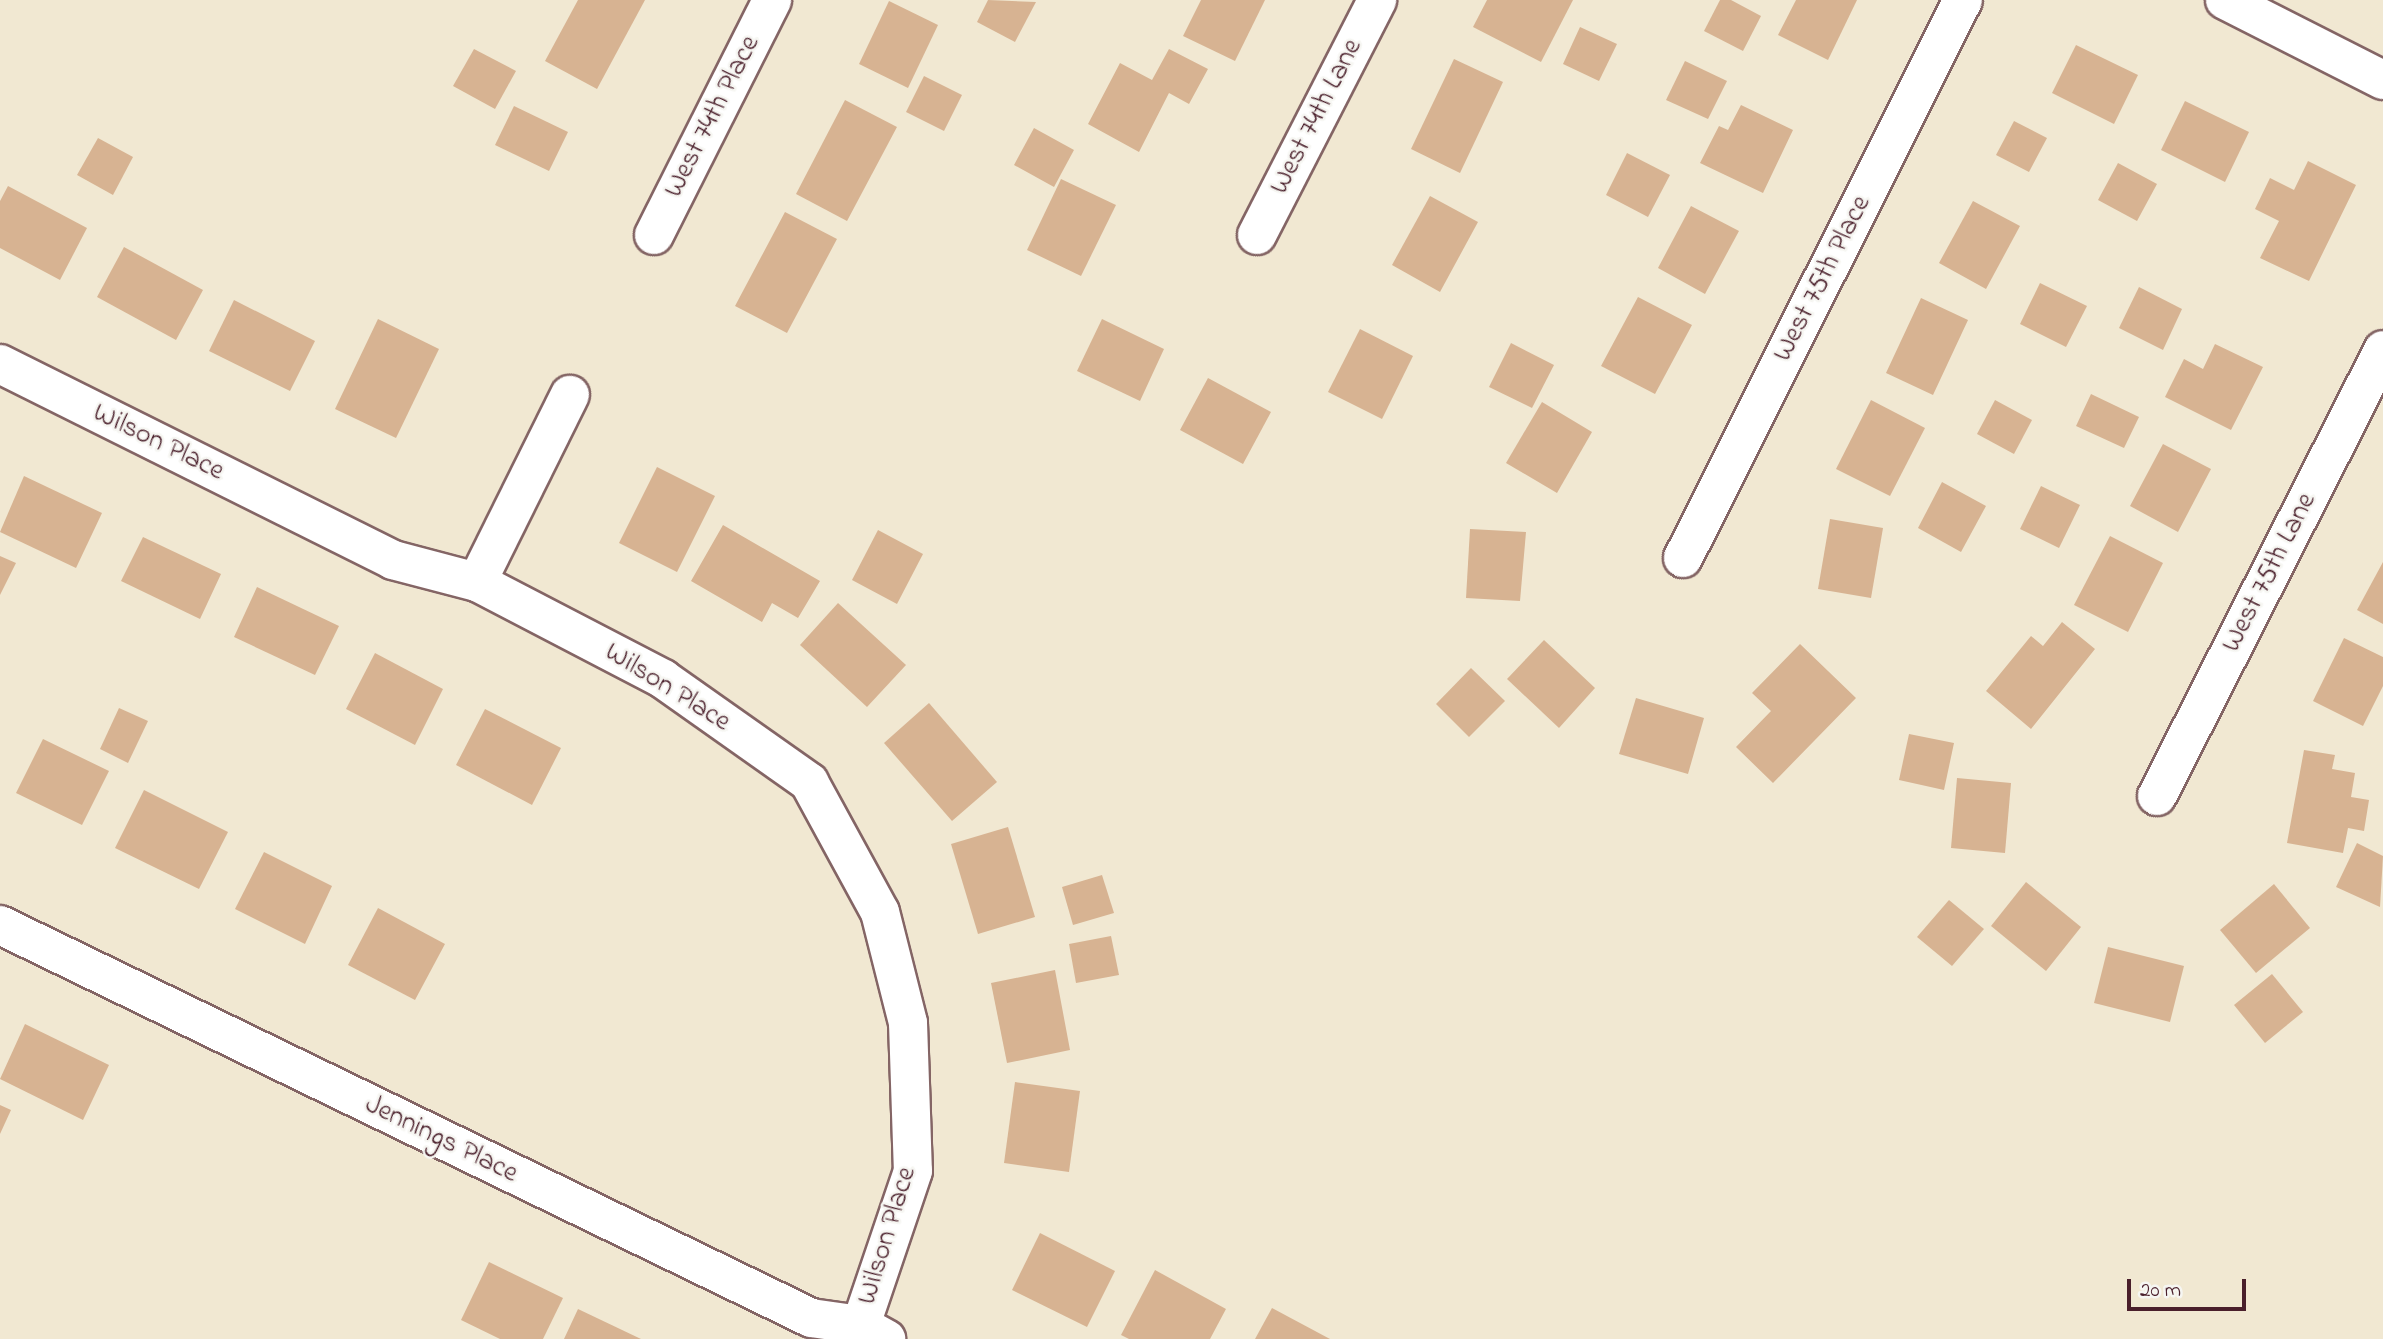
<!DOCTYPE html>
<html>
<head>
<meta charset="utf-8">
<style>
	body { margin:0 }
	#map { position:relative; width:2383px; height:1339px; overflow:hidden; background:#f1e8d2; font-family:"Indie Flower",sans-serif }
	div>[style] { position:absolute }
	.building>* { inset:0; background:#d7b392 }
	.roads { filter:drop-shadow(2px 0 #846565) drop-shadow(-2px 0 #846565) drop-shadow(0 2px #846565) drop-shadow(0 -2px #846565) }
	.minor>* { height:38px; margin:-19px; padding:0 19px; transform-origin:19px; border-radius:19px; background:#fff }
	span { translate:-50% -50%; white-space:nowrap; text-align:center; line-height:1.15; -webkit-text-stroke:5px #f6f6f2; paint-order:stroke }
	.street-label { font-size:28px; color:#4a1f2b }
	.scale { position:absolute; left:2127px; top:1279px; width:119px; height:32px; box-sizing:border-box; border:4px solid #4a1f2b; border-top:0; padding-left:9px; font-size:21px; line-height:24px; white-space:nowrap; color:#4a1f2b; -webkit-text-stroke:5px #f6f6f2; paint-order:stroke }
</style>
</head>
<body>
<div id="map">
	<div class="building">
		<i style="clip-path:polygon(578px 0,645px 0,597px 89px,545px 61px)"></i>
		<i style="clip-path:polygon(988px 0,1036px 2px,1015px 42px,977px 22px)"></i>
		<i style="clip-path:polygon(1201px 0,1265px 0,1235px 61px,1183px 36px)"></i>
		<i style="clip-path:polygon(1487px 0,1573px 0,1541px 62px,1473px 27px)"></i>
		<i style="clip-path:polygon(1720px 0,1731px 0,1761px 16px,1743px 51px,1704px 31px)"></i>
		<i style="clip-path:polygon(1796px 0,1857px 0,1828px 60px,1778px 35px)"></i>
		<i style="clip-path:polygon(889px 1px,938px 25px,908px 88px,859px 64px)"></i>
		<i style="clip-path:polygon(1580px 27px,1617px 44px,1599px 81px,1563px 64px)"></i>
		<i style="clip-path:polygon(2076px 45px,2138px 75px,2114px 124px,2052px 93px)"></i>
		<i style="clip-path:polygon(474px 49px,516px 71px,495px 109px,453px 86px)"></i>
		<i style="clip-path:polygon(1169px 49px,1208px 69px,1189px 104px,1169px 93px,1139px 152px,1088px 124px,1120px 63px,1152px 80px)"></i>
		<i style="clip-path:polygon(1454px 59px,1503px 82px,1460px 173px,1411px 149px)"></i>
		<i style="clip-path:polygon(1685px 61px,1727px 81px,1708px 119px,1666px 100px)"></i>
		<i style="clip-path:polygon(924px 76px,962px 95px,944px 131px,906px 112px)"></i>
		<i style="clip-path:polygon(845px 100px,897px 127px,847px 221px,796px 194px)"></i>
		<i style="clip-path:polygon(2185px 101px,2249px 132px,2225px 182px,2161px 150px)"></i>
		<i style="clip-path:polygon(1741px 105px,1793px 130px,1763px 193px,1700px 163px,1719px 126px,1728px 130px)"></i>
		<i style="clip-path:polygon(514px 106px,568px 132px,549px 171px,495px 145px)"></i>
		<i style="clip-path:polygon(2014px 121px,2047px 138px,2029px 172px,1996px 155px)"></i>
		<i style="clip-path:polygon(1034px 128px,1074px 150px,1054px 187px,1014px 165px)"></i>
		<i style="clip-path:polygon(98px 138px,133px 157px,113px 195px,77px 175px)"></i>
		<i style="clip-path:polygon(1627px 153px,1670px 175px,1648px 217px,1606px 195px)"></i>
		<i style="clip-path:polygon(2308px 161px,2356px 185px,2309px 281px,2260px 258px,2279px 221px,2255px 209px,2270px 178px,2294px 190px)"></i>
		<i style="clip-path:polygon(2118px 163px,2157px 184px,2137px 221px,2098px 200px)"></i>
		<i style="clip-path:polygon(1061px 179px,1116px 205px,1081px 276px,1027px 250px)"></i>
		<i style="clip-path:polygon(8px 186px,87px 228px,60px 280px,0 248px,0 201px)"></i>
		<i style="clip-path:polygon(1430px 196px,1478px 222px,1440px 292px,1392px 265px)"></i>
		<i style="clip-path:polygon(1973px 201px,2020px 226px,1986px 289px,1939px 263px)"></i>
		<i style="clip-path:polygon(1691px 206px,1739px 231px,1705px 294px,1658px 268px)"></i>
		<i style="clip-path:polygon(785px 212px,837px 239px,787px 333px,735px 306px)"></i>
		<i style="clip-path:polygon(124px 247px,203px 290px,176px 340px,97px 297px)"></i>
		<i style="clip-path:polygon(2040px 283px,2087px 306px,2066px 347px,2020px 324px)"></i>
		<i style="clip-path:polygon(2139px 287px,2182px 309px,2163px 350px,2119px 328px)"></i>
		<i style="clip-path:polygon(1638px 297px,1692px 325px,1655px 394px,1601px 366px)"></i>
		<i style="clip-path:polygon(1921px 298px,1968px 320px,1933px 395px,1886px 373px)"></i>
		<i style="clip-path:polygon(234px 300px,315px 341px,290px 391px,209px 351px)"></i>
		<i style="clip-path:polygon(378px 319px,439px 349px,396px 438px,335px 409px)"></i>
		<i style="clip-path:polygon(1102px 319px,1164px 349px,1140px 401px,1077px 371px)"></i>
		<i style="clip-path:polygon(1360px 329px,1413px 356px,1382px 419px,1328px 392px)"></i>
		<i style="clip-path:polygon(1511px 343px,1554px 365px,1532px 408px,1489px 387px)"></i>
		<i style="clip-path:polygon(2215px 344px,2263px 367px,2231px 430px,2165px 397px,2184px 359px,2203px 369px)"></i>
		<i style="clip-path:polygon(1208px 378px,1271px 412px,1243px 464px,1180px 430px)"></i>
		<i style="clip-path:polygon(2091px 394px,2139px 417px,2124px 448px,2076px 426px)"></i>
		<i style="clip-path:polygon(1871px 400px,1925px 428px,1890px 496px,1836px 469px)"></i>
		<i style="clip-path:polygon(1995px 400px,2032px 420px,2014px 454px,1977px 434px)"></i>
		<i style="clip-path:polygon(1542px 402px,1592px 432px,1557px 493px,1506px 463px)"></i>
		<i style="clip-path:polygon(2163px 444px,2211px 469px,2178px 532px,2130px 506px)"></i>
		<i style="clip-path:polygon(657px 467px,715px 496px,677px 572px,619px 543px)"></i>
		<i style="clip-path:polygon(24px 476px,102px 513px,76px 568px,0 532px)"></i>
		<i style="clip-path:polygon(1942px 482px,1986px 506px,1961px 552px,1918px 528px)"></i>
		<i style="clip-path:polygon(2041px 486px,2080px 505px,2059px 548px,2020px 529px)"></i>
		<i style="clip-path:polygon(1830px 519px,1883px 528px,1871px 598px,1818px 589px)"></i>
		<i style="clip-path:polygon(723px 525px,820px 581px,798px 618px,772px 603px,762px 622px,691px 581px)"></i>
		<i style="clip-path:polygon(1470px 529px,1526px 532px,1520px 601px,1466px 598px)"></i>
		<i style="clip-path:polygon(878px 530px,923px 554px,897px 604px,852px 580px)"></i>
		<i style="clip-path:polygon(2110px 536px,2163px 563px,2128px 632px,2074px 605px)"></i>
		<i style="clip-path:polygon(143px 537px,221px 574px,200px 619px,121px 581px)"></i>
		<i style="clip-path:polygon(0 556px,16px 563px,0 595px)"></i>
		<i style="clip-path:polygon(2383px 562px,2383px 624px,2357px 610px)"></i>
		<i style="clip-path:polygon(257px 587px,339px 626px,315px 675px,234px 637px)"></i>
		<i style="clip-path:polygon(838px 603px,906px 665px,867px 707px,800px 645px)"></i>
		<i style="clip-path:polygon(2062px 622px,2095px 649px,2031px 729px,1986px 691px,2031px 636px,2043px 646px)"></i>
		<i style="clip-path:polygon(2344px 638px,2383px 657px,2383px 686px,2363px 726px,2313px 701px)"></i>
		<i style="clip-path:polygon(1544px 640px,1595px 688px,1559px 728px,1507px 679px)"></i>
		<i style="clip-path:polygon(1800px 644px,1856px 698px,1773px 783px,1736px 747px,1771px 711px,1752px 693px)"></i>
		<i style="clip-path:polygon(375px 653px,443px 689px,415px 745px,346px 709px)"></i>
		<i style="clip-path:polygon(1471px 668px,1505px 701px,1469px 737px,1436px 704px)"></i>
		<i style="clip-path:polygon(1636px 698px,1704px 718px,1688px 774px,1619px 754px)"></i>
		<i style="clip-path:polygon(929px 703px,997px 782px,952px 821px,884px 743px)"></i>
		<i style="clip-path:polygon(119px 708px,148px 721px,128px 763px,100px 749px)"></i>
		<i style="clip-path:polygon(485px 709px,561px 748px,532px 805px,456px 765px)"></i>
		<i style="clip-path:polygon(1909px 734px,1954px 743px,1944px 790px,1899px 780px)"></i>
		<i style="clip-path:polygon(43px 739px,109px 771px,82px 825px,16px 793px)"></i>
		<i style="clip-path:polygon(2304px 750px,2335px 755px,2332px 769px,2355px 773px,2351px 797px,2369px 800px,2364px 831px,2348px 828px,2343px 853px,2287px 843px)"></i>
		<i style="clip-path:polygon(1957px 778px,2011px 783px,2005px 853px,1951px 848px)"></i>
		<i style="clip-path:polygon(144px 790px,228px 832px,199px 889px,115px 848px)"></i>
		<i style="clip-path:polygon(1008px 827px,1035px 917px,978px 934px,951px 844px)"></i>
		<i style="clip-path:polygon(2357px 843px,2383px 856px,2380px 907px,2336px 887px)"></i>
		<i style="clip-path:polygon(264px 852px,332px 886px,305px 944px,235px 909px)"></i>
		<i style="clip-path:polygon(1102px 875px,1114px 913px,1073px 925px,1062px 887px)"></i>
		<i style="clip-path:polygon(2026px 882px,2081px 927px,2046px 971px,1991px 926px)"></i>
		<i style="clip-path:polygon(2274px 884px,2310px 928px,2256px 973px,2220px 930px)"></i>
		<i style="clip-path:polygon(1949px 900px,1984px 929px,1952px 966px,1917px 937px)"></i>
		<i style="clip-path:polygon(378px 908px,445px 944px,415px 1000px,348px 965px)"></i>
		<i style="clip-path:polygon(1111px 936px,1119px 975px,1076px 983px,1069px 944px)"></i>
		<i style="clip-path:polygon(2108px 947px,2184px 966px,2170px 1022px,2094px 1003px)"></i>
		<i style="clip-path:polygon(1055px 970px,1070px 1050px,1007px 1063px,991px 983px)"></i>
		<i style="clip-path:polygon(2272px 974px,2303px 1012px,2265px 1043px,2234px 1005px)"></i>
		<i style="clip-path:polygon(25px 1024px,109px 1065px,83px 1120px,0 1079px)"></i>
		<i style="clip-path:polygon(1015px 1082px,1080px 1091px,1069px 1172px,1004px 1163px)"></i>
		<i style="clip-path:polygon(0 1105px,11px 1110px,0 1134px)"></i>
		<i style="clip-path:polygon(1040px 1233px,1115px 1271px,1087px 1327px,1012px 1290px)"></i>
		<i style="clip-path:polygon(489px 1262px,563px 1298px,543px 1339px,500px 1339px,461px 1320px)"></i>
		<i style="clip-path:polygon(1155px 1270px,1226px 1309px,1210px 1339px,1129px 1339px,1121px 1335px)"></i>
		<i style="clip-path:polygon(1272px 1308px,1330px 1339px,1255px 1339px)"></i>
		<i style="clip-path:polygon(578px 1309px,641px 1339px,564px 1339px)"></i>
	</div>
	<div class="roads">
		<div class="minor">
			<i style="left:2225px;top:0;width:177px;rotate:26.9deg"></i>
			<i style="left:654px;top:235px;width:263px;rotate:-63.3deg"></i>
			<i style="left:1257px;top:235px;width:264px;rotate:-62.9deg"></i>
			<i style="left:0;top:364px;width:439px;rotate:26.5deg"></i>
			<i style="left:393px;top:560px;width:87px;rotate:14.7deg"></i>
			<i style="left:477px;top:582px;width:210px;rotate:27.5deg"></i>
			<i style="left:663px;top:679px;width:179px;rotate:35.2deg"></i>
			<i style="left:809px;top:782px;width:148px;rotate:61.4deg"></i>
			<i style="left:880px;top:912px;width:114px;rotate:75.8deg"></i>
			<i style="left:908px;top:1023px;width:148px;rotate:88.1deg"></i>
			<i style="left:913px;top:1171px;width:163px;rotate:108.7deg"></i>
			<i style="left:1683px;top:558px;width:624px;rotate:-63.35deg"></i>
			<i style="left:477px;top:582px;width:209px;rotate:-63.6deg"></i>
			<i style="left:2157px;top:796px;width:500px;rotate:-63.1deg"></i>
			<i style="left:0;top:925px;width:901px;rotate:25.85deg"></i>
			<i style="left:811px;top:1318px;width:50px;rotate:8deg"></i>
			<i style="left:861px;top:1325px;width:29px;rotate:29deg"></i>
		</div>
	</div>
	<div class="street-label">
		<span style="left:713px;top:117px;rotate:-63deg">West 74th Place</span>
		<span style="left:1317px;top:117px;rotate:-63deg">West 74th Lane</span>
		<span style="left:1823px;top:279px;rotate:-63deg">West 75th Place</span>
		<span style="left:158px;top:443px;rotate:26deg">Wilson Place</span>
		<span style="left:2270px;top:573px;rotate:-63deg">West 75th Lane</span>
		<span style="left:667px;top:688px;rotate:32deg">Wilson Place</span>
		<span style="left:441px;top:1140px;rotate:26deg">Jennings Place</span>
		<span style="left:888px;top:1236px;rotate:-73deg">Wilson Place</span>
	</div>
	<div class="scale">20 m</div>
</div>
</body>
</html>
